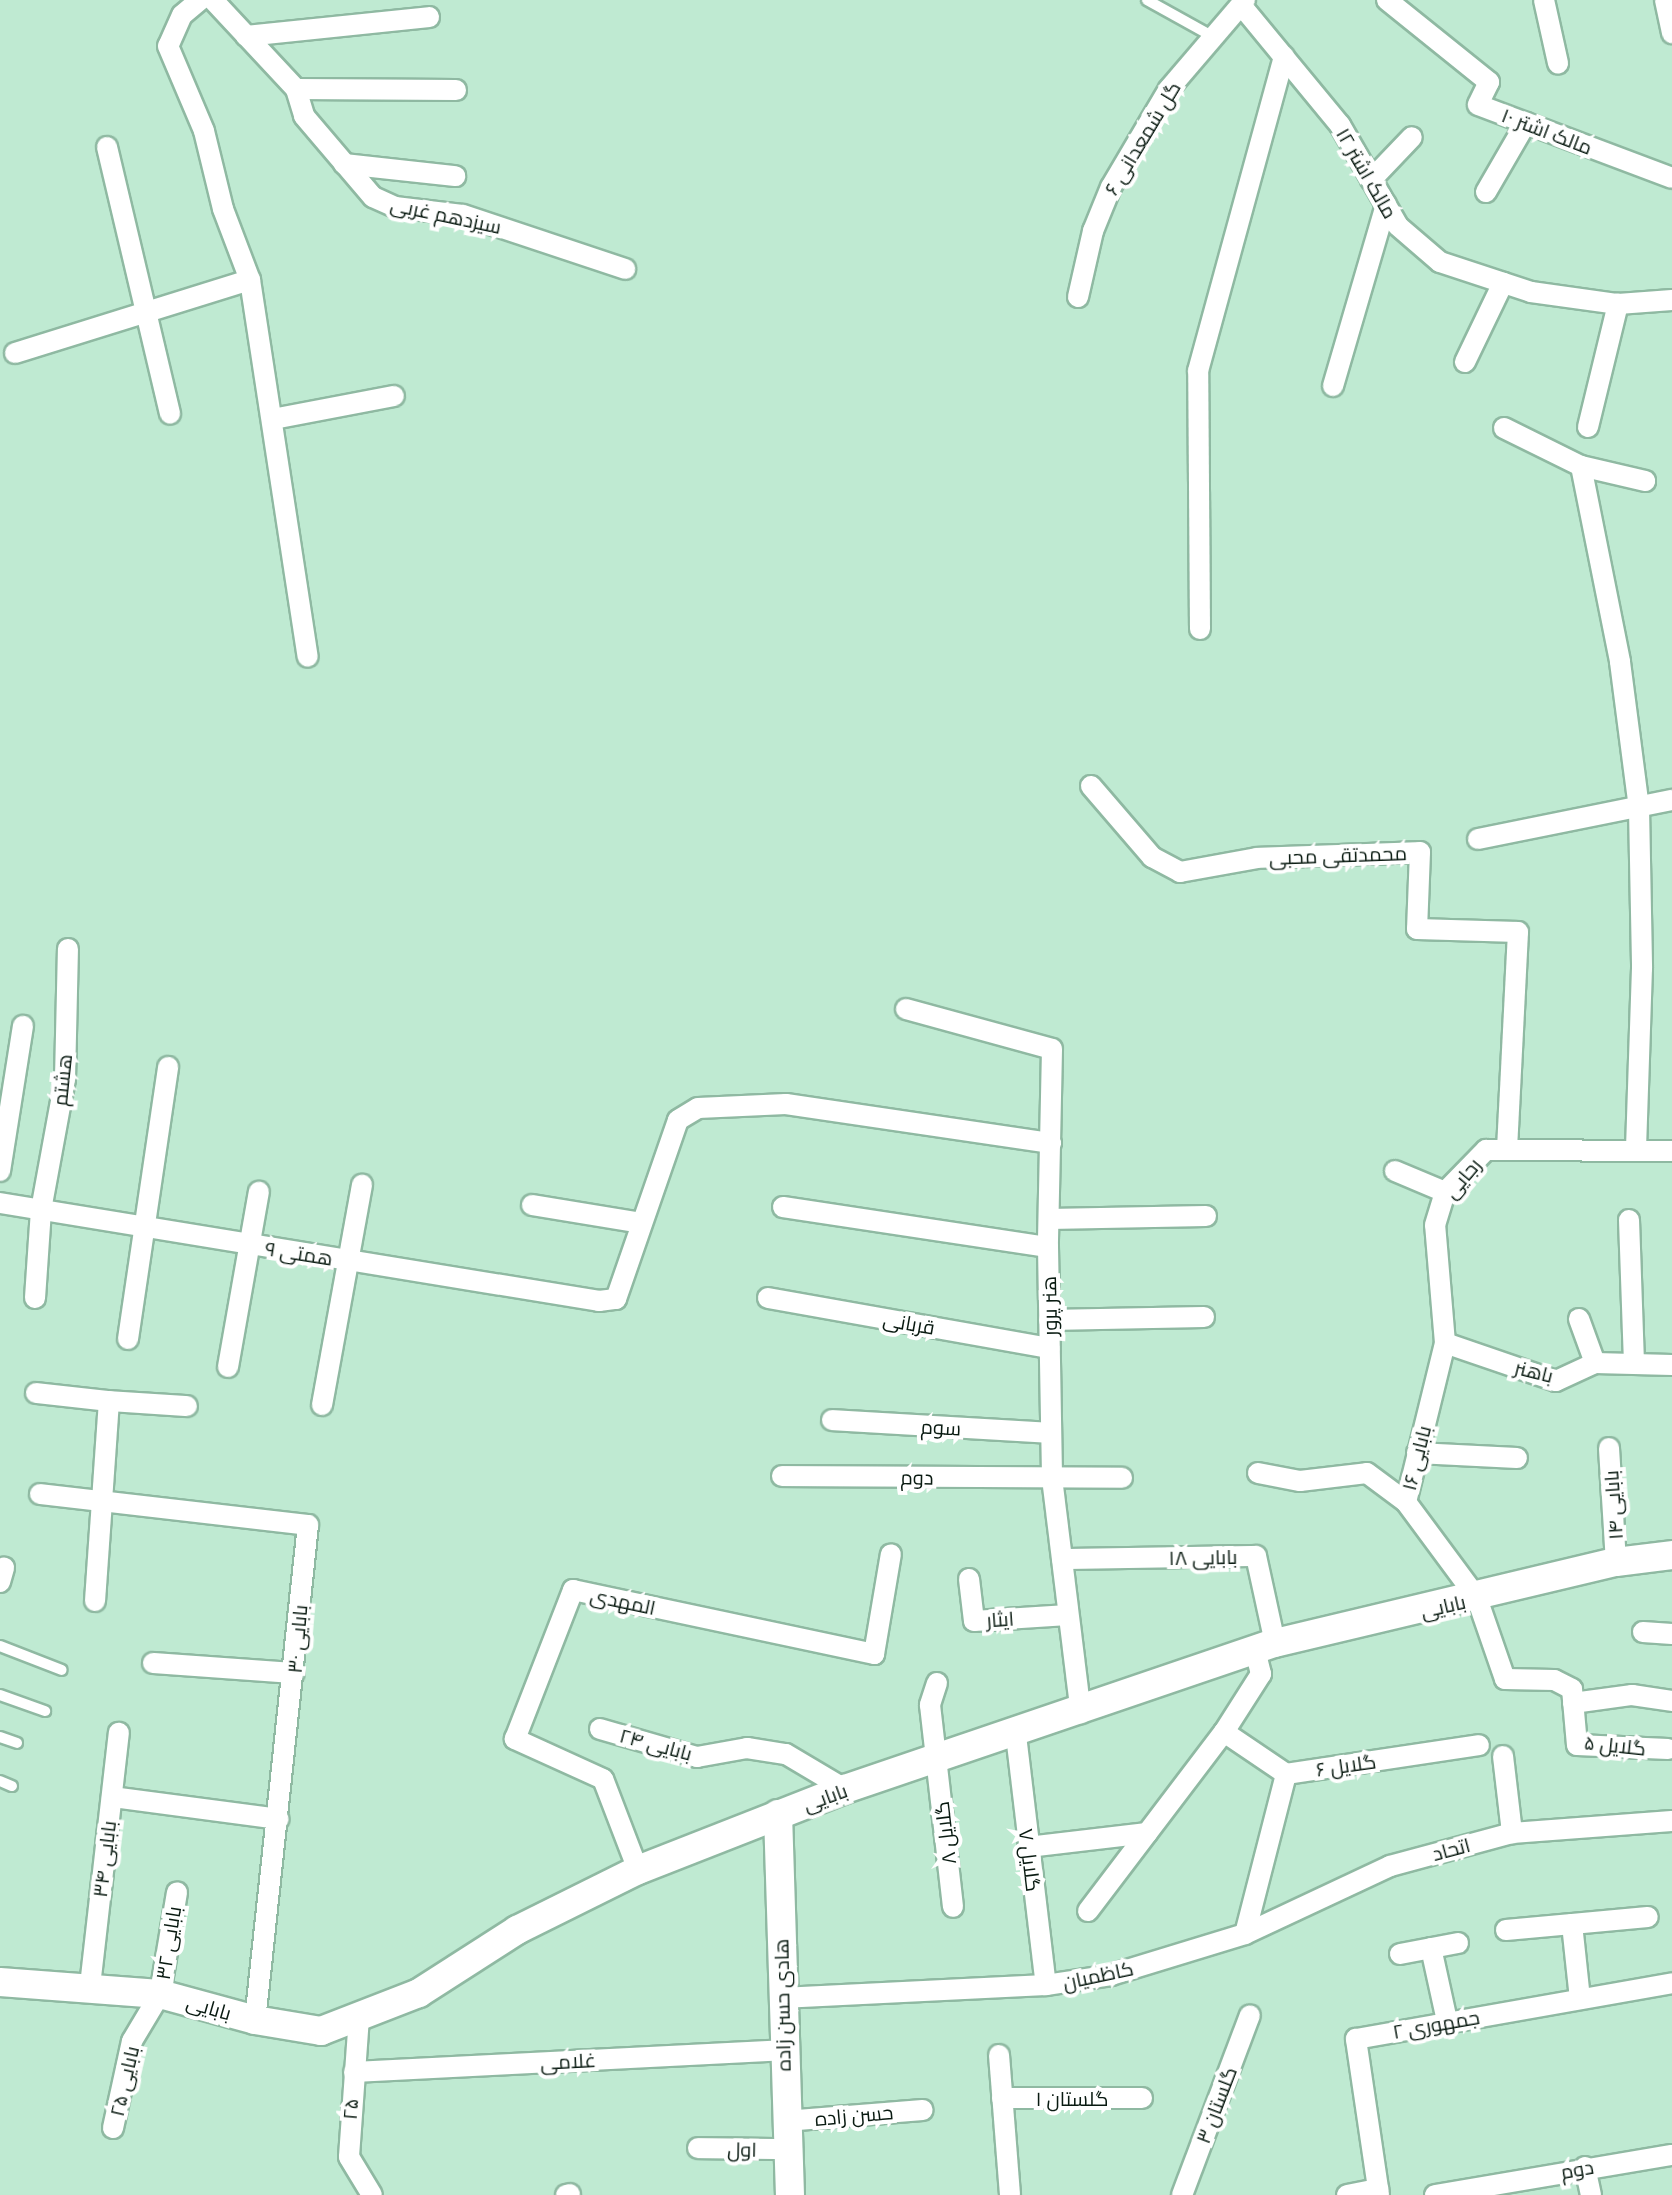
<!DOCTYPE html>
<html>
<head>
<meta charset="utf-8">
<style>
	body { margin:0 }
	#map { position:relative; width:1672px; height:2195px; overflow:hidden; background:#bfead2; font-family:"IBM Plex Sans",Cairo,sans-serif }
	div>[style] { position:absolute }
	.roads { filter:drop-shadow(2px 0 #8fb9a2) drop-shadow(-2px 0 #8fb9a2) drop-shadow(0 2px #8fb9a2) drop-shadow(0 -2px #8fb9a2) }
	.lane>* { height:10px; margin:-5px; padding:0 5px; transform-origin:5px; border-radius:5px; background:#fff }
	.street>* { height:20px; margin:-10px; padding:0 10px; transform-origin:10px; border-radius:10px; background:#fff }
	.secondary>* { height:28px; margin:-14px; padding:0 14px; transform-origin:14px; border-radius:14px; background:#fff }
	span { translate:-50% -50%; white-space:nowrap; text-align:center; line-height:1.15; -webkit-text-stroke:8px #fff; paint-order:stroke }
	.street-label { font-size:20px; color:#091a11 }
</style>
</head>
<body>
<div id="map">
	<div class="roads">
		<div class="lane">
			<i style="left:1147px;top:0;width:74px;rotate:29deg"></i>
			<i style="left:0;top:1646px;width:66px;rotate:21.2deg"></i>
			<i style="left:0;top:1695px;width:48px;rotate:19.6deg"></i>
			<i style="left:0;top:1737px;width:18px;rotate:19deg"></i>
			<i style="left:0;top:1781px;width:13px;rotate:23deg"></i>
		</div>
		<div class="street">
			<i style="left:200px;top:0;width:23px;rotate:140deg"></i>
			<i style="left:182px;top:15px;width:34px;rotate:114deg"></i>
			<i style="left:168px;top:46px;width:92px;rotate:67deg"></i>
			<i style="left:204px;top:131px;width:80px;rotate:76.3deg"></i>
			<i style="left:223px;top:209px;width:76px;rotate:69.2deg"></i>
			<i style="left:250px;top:280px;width:381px;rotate:81.3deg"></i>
			<i style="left:213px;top:0;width:122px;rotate:47deg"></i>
			<i style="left:296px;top:89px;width:28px;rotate:73deg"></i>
			<i style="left:304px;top:116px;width:106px;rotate:49.6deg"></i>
			<i style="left:373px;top:197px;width:24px;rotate:24deg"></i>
			<i style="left:395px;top:207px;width:68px;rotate:6.7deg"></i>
			<i style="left:463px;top:215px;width:171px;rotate:18.4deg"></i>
			<i style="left:1387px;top:0;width:131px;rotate:38.8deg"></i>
			<i style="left:1489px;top:82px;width:25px;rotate:116deg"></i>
			<i style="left:1478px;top:105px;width:207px;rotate:20.6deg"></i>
			<i style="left:1544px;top:0;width:65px;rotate:77.5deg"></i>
			<i style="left:1665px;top:0;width:34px;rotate:78deg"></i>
			<i style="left:1241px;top:5px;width:156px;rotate:50.5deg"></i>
			<i style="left:1340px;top:125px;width:116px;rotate:60.1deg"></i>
			<i style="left:1398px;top:226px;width:55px;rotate:40.6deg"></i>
			<i style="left:1440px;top:262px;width:96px;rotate:18.2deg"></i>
			<i style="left:1531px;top:292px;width:88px;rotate:7.9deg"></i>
			<i style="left:1618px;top:304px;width:54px;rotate:-4.2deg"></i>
			<i style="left:246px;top:36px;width:184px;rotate:-5.9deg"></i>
			<i style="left:296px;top:89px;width:160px;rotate:0.4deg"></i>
			<i style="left:107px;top:147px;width:274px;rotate:76.7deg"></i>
			<i style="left:344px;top:164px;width:112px;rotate:6.2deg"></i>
			<i style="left:1371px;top:180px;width:59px;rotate:-46.4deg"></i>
			<i style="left:1486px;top:192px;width:80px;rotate:-59.9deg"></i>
			<i style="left:1078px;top:297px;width:68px;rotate:-77.2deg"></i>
			<i style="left:1093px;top:231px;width:48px;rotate:-67.8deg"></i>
			<i style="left:1111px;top:187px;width:114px;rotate:-59.4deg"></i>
			<i style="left:1169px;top:89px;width:117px;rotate:-49.5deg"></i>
			<i style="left:15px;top:353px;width:246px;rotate:-17.3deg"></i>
			<i style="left:1465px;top:362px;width:88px;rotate:-64.3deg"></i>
			<i style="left:1333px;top:386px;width:189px;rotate:-73.7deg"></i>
			<i style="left:273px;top:419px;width:123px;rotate:-10.8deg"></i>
			<i style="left:1588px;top:427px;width:127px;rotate:-76.3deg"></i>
			<i style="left:1504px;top:428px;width:86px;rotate:26.3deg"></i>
			<i style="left:1581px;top:466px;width:66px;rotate:13.2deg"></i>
			<i style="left:1581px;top:466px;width:200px;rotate:78.7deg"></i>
			<i style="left:1620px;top:662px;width:147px;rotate:82.6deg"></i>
			<i style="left:1639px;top:808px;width:160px;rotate:88.9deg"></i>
			<i style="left:1642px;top:968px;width:182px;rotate:91.9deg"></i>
			<i style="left:1200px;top:629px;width:258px;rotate:-90.4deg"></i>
			<i style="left:1198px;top:371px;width:326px;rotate:-74.7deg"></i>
			<i style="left:1091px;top:786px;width:94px;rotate:49.3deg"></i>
			<i style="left:1152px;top:857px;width:32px;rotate:28deg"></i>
			<i style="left:1180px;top:872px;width:78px;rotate:-10.3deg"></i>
			<i style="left:1257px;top:858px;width:163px;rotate:-2.1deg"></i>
			<i style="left:1420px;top:852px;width:77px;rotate:92.2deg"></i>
			<i style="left:1417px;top:929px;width:101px;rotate:1.7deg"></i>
			<i style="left:1518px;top:932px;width:218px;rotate:92.9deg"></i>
			<i style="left:1478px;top:839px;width:198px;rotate:-11.4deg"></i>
			<i style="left:906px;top:1009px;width:151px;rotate:15.3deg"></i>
			<i style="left:1052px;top:1049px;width:198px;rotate:91.2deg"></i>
			<i style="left:1048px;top:1247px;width:231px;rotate:89deg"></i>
			<i style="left:1052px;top:1478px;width:237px;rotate:83deg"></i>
			<i style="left:0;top:1171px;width:147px;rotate:-81deg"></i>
			<i style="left:1395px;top:1171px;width:54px;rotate:22.8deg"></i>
			<i style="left:0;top:1203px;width:607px;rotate:9.29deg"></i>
			<i style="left:599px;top:1301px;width:17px;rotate:-7deg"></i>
			<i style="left:616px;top:1299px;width:189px;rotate:-70.9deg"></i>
			<i style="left:678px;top:1120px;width:23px;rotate:-31deg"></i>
			<i style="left:698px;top:1108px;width:88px;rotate:-2.6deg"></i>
			<i style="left:786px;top:1104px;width:268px;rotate:8.4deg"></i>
			<i style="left:532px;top:1205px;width:111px;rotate:9.3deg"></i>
			<i style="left:783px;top:1207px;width:268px;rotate:8.6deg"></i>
			<i style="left:1049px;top:1219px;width:157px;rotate:-1.1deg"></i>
			<i style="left:1629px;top:1220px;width:143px;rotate:88deg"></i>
			<i style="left:35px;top:1298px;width:88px;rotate:-86.1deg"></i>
			<i style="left:41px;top:1210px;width:133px;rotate:-79.6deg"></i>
			<i style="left:65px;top:1079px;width:130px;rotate:-88.7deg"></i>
			<i style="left:768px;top:1298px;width:286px;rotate:10.1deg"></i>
			<i style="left:1579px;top:1319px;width:47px;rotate:70deg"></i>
			<i style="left:1049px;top:1320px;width:155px;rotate:-1.1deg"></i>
			<i style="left:128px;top:1339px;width:275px;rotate:-81.6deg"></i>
			<i style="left:1445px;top:1343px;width:117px;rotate:18.9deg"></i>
			<i style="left:1556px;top:1381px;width:43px;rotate:-24.8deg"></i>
			<i style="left:1595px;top:1363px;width:77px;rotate:1.5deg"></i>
			<i style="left:228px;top:1367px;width:178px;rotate:-80deg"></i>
			<i style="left:36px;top:1393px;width:73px;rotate:6.3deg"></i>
			<i style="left:322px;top:1405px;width:224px;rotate:-79.7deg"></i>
			<i style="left:832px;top:1420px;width:219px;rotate:3.4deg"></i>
			<i style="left:1609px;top:1448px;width:114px;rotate:86.5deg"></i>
			<i style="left:1417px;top:1453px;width:100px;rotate:2.9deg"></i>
			<i style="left:1258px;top:1473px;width:43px;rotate:10.8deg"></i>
			<i style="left:1300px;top:1481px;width:67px;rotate:-6.8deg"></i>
			<i style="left:1367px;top:1473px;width:49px;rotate:36.6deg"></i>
			<i style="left:782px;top:1476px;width:340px;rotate:0.3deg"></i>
			<i style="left:40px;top:1494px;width:270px;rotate:6.6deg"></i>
			<i style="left:308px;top:1525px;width:498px;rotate:96.1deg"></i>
			<i style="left:1062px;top:1559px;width:194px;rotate:-0.9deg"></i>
			<i style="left:1256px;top:1556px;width:89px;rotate:77.7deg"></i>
			<i style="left:969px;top:1579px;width:42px;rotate:83.2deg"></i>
			<i style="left:974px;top:1621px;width:94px;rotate:-3.7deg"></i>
			<i style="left:0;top:1582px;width:15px;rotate:-74deg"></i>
			<i style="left:95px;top:1601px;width:200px;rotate:-86deg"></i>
			<i style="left:109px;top:1401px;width:78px;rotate:3.7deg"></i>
			<i style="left:1643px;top:1632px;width:29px;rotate:4deg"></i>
			<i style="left:153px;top:1663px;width:141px;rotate:4.1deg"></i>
			<i style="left:937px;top:1683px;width:23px;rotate:108deg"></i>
			<i style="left:930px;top:1705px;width:203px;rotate:83.5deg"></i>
			<i style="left:1573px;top:1703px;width:60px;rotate:-7.7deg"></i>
			<i style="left:1632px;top:1695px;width:40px;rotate:8.5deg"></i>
			<i style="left:600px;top:1729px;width:101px;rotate:16.1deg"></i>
			<i style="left:697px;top:1757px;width:51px;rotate:-10.2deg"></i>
			<i style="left:747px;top:1748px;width:39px;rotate:9deg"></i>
			<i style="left:786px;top:1754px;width:69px;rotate:30.7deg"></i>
			<i style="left:1224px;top:1732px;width:75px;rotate:34.1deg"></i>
			<i style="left:1286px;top:1774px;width:195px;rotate:-8.5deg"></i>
			<i style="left:1016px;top:1735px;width:252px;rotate:83.2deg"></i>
			<i style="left:1668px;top:1749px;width:91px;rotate:-177.5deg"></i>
			<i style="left:1577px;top:1745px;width:56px;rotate:-95.1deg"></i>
			<i style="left:1572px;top:1689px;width:20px;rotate:-153deg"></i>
			<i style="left:1554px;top:1680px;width:49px;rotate:-178.8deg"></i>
			<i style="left:1505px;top:1679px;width:86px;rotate:-109.1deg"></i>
			<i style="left:1477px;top:1598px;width:119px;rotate:-126.5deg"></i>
			<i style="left:1406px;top:1502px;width:164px;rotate:-76.2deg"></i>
			<i style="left:1445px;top:1343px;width:118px;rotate:-94.8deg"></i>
			<i style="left:1435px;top:1225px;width:34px;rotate:-73deg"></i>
			<i style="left:1445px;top:1192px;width:59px;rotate:-45.7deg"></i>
			<i style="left:1486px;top:1150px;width:186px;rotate:0.3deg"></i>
			<i style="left:1503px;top:1756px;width:78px;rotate:83.3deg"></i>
			<i style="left:112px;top:1797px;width:168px;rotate:7.5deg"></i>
			<i style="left:1028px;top:1847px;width:120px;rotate:-6.7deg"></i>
			<i style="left:638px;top:1870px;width:97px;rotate:-111deg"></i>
			<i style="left:603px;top:1779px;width:97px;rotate:-155.6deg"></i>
			<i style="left:515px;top:1739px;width:160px;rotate:-68.7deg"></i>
			<i style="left:573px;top:1590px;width:308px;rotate:12deg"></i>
			<i style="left:874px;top:1654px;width:101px;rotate:-80.4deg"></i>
			<i style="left:1088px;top:1911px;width:225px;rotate:-52.8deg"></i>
			<i style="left:1224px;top:1732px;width:69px;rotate:-57.5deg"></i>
			<i style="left:1261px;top:1674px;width:25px;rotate:-104deg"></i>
			<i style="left:1506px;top:1930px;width:66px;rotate:-5.2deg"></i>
			<i style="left:1245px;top:1934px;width:165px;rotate:-75.6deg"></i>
			<i style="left:1431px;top:1948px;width:75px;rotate:77.6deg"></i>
			<i style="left:1400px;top:1954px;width:59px;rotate:-10.7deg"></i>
			<i style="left:90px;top:1986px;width:255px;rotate:-83.5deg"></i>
			<i style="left:781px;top:1998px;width:265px;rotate:-2.8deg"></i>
			<i style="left:1046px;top:1985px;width:66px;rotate:-8.7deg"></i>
			<i style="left:1111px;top:1975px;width:140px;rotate:-17deg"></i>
			<i style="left:1245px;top:1934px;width:160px;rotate:-25.1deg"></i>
			<i style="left:1390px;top:1866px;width:126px;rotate:-15.1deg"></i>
			<i style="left:1512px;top:1833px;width:160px;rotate:-4.3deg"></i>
			<i style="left:1580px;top:1999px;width:75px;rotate:-96.1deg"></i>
			<i style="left:1572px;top:1924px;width:76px;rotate:-5.3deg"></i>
			<i style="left:359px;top:2017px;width:140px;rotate:94.1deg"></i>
			<i style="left:349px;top:2157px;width:44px;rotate:58.8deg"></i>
			<i style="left:999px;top:2055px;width:140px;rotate:85.5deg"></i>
			<i style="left:354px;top:2072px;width:429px;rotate:-2.9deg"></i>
			<i style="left:1002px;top:2098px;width:140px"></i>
			<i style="left:785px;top:2121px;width:138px;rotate:-4.6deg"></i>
			<i style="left:113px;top:2128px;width:89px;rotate:-77.7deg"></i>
			<i style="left:132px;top:2041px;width:55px;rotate:-59.2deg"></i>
			<i style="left:160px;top:1994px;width:103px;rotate:-80.5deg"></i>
			<i style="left:698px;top:2148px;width:88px;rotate:0.7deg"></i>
			<i style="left:1585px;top:2167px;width:29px;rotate:78deg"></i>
			<i style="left:566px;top:2195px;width:4px;rotate:-14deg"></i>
			<i style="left:1182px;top:2195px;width:192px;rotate:-69.3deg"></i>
			<i style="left:1347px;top:2195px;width:32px;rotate:-11deg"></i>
			<i style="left:1379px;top:2195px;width:158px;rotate:-98.4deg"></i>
			<i style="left:1356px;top:2039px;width:321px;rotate:-10deg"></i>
			<i style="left:1435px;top:2195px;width:240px;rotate:-9.6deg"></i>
		</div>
		<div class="secondary">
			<i style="left:778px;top:1814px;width:381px;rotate:88.2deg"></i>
			<i style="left:0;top:1982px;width:160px;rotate:4.3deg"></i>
			<i style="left:160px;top:1994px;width:98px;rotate:15.3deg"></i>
			<i style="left:255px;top:2020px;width:67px;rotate:9.5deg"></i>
			<i style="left:321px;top:2031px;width:105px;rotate:-21.2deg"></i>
			<i style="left:419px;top:1993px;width:117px;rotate:-32.7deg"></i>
			<i style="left:517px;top:1930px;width:135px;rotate:-26.4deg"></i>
			<i style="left:638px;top:1870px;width:222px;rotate:-21.4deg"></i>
			<i style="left:845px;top:1789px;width:454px;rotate:-18.8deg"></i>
			<i style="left:1275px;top:1643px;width:350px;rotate:-13.4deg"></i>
			<i style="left:1616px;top:1562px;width:56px;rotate:-7.1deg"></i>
		</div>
	</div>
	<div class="street-label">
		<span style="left:1547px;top:131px;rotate:21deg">مالک اشتر ۱۰</span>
		<span style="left:1142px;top:138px;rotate:-59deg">گل شمعدانی ۶</span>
		<span style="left:1367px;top:173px;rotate:60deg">مالک اشتر ۱۲</span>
		<span style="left:446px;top:215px;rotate:12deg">سیزدهم غربی</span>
		<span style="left:1338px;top:855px;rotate:-2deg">محمدتقی محبی</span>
		<span style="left:62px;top:1080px;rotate:-84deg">هشتم</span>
		<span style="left:1462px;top:1178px;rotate:-50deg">رجایی</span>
		<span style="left:299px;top:1253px;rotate:9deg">همتی ۹</span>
		<span style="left:1049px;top:1306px;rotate:-91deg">هنر پرور</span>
		<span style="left:909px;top:1323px;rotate:10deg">قربانی</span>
		<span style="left:1534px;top:1371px;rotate:14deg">باهنر</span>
		<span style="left:941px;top:1427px;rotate:3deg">سوم</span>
		<span style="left:1416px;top:1458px;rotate:-76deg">بابایی ۱۶</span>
		<span style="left:917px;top:1477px;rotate:1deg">دوم</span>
		<span style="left:1613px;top:1505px;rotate:-94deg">بابایی ۱۴</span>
		<span style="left:1203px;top:1557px;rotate:-1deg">بابایی ۱۸</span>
		<span style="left:623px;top:1601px;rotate:12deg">المهدی</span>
		<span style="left:1443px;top:1606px;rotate:-13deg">بابایی</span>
		<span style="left:1000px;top:1619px;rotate:-4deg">ایثار</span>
		<span style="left:297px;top:1639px;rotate:-85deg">بابایی ۳۰</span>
		<span style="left:656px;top:1744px;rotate:15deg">بابایی ۲۴</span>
		<span style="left:1615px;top:1745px;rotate:6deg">گلایل ۵</span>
		<span style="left:1346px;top:1765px;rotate:-8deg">گلایل ۶</span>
		<span style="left:825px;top:1797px;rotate:-20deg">بابایی</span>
		<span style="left:945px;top:1833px;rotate:-97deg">گلایل ۸</span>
		<span style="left:1451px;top:1849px;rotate:-15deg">اتحاد</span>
		<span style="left:104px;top:1859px;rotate:-83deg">بابایی ۳۴</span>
		<span style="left:1030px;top:1860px;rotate:83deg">گلایل ۷</span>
		<span style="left:168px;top:1943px;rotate:-81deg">بابایی ۳۲</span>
		<span style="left:1098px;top:1975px;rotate:-12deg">کاظمیان</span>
		<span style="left:782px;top:2005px;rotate:-91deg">هادی حسن زاده</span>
		<span style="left:209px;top:2007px;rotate:16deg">بابایی</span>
		<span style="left:1436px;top:2024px;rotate:-10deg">جمهوری ۲</span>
		<span style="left:568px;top:2061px;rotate:-3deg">غلامی</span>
		<span style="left:124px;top:2081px;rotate:-77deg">بابایی ۲۵</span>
		<span style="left:1072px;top:2098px">گلستان ۱</span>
		<span style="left:1216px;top:2105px;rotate:-69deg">گلستان ۳</span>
		<span style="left:350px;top:2109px;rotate:-85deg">۲۵</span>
		<span style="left:854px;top:2115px;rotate:-5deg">حسن زاده</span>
		<span style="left:742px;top:2149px;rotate:1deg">اول</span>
		<span style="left:1577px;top:2169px;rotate:-10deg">دوم</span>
	</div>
</div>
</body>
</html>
